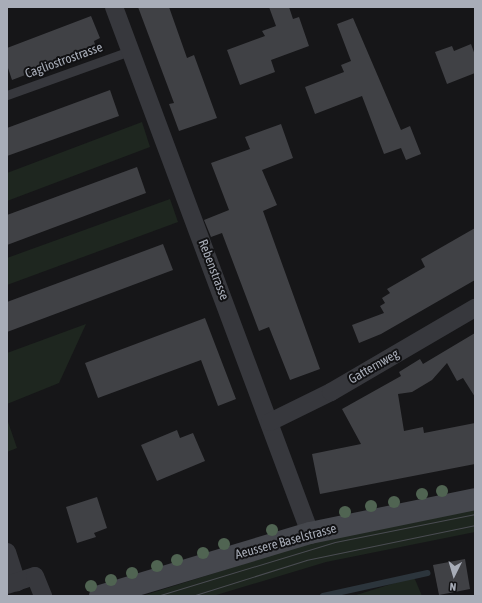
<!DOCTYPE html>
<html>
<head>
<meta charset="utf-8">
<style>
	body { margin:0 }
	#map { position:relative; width:482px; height:603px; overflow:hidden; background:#161618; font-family:"Asap Condensed",sans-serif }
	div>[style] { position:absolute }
	.green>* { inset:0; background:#1e261f }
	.stream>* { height:6px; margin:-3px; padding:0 3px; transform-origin:3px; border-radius:3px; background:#2c353c }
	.building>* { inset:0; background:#404145 }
	.lane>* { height:9px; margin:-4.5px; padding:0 4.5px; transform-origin:4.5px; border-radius:4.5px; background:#37383d }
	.street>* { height:18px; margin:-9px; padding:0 9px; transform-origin:9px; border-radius:9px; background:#37383d }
	.secondary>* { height:22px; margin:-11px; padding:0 11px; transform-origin:11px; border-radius:11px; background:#45474d }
	.tram>* { height:1px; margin:-0.5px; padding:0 0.5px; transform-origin:0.5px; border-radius:0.5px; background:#4a4c52 }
	.trees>* { width:12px; height:12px; margin:-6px; border-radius:50%; background:#506452 }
	span { translate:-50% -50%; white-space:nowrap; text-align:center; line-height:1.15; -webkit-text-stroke:4px #111113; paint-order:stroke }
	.street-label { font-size:13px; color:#a8adb8 }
	.frame { position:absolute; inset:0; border:8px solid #a8adb8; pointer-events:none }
	.north { position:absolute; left:434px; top:555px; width:40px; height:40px; -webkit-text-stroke:3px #111113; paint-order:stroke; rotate:185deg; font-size:11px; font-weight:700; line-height:16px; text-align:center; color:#a8adb8 }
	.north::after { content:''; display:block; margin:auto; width:14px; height:18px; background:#a8adb8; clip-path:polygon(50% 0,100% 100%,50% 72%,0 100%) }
</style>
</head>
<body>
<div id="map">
	<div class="green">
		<i style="clip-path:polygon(142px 122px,150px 147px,7px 201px,7px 173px)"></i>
		<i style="clip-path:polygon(170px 199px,178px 222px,7px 285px,7px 258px)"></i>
		<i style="clip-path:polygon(86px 324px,59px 383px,7px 404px,7px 353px)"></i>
		<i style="clip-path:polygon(7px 419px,17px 448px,7px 452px)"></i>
		<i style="clip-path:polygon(475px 509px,475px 532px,326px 562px,213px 596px,142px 596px,316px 541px)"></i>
		<i style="clip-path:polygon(414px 577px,422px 596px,353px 596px)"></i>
	</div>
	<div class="stream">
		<i style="left:323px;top:596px;width:107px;rotate:-12.4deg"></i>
	</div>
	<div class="building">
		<i style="clip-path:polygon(138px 7px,169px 7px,187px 58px,194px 55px,217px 118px,179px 131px,169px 104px,174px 103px)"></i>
		<i style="clip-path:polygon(269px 7px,289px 7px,293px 19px,299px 17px,309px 46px,271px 60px,275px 72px,240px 85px,227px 50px,265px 36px,262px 31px,276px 26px)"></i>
		<i style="clip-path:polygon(91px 16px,100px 38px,94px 41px,96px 48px,12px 80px,7px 65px,7px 48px)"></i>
		<i style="clip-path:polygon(353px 18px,401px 130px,410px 126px,421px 154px,406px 160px,401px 148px,384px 154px,362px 96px,315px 114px,305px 87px,344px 72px,341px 65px,351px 61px,337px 24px)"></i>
		<i style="clip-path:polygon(471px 44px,475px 55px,475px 73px,447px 84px,435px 52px,452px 46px,454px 51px)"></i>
		<i style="clip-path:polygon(110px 90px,119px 116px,7px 156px,7px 128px)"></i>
		<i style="clip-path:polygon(281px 124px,293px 158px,262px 170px,277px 205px,263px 211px,320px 369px,290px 380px,269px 327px,259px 331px,222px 233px,211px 237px,204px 220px,229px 210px,211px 163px,250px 149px,245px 137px)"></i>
		<i style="clip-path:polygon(137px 167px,146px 193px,7px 245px,7px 215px)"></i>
		<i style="clip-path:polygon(475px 228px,475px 280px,381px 334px,359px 343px,352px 325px,384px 313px,380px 306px,385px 303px,382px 298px,390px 293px,387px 289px,425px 267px,421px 259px)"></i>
		<i style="clip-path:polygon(163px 244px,173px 270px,7px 332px,7px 302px)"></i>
		<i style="clip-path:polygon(205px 318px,236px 399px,218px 406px,201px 360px,98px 398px,85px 363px)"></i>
		<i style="clip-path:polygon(475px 333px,475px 397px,463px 378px,457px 381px,447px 363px,432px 380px,412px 392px,398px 394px,404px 431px,423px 427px,424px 433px,475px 423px,475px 464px,320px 494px,312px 454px,361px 444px,342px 409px,401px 376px,399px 372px,420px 359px,423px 364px)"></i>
		<i style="clip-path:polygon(177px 430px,180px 438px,193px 433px,205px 461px,157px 481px,141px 445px)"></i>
		<i style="clip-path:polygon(97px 497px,107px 528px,94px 533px,96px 537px,77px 543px,66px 507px)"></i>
		<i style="clip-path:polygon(465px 559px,470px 589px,439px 595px,433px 565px)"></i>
	</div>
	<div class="lane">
		<i style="left:7px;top:95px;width:131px;rotate:-19.7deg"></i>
	</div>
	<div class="street">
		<i style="left:114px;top:7px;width:561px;rotate:69.56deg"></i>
		<i style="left:270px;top:422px;width:68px;rotate:-26.2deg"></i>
		<i style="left:331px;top:392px;width:167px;rotate:-30.3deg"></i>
		<i style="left:7px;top:552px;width:32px;rotate:72deg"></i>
		<i style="left:7px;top:585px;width:29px;rotate:-18deg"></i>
		<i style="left:35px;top:576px;width:22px;rotate:68deg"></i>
	</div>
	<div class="secondary">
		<i style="left:100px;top:596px;width:219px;rotate:-16.7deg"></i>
		<i style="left:310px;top:533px;width:168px;rotate:-11.6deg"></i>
	</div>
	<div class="tram">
		<i style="left:157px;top:596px;width:186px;rotate:-16.9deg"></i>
		<i style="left:335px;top:542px;width:143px;rotate:-11.3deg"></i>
		<i style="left:192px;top:596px;width:120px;rotate:-17.5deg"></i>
		<i style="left:306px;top:560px;width:173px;rotate:-11.7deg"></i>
	</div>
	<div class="trees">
		<i style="left:442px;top:491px"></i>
		<i style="left:422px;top:494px"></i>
		<i style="left:394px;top:502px"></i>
		<i style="left:371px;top:506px"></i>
		<i style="left:345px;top:512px"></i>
		<i style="left:272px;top:530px"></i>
		<i style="left:224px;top:544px"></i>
		<i style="left:203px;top:553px"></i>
		<i style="left:177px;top:560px"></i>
		<i style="left:157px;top:566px"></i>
		<i style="left:132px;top:573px"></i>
		<i style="left:111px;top:580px"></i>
		<i style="left:91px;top:586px"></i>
	</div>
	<div class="street-label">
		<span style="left:64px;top:61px;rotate:-20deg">Cagliostrostrasse</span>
		<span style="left:213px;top:270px;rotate:69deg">Rebenstrasse</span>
		<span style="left:374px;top:367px;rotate:-30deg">Gatternweg</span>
		<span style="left:286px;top:542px;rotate:-15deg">Aeussere Baselstrasse</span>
	</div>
	<div class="frame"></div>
	<div class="north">N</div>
</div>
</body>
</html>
